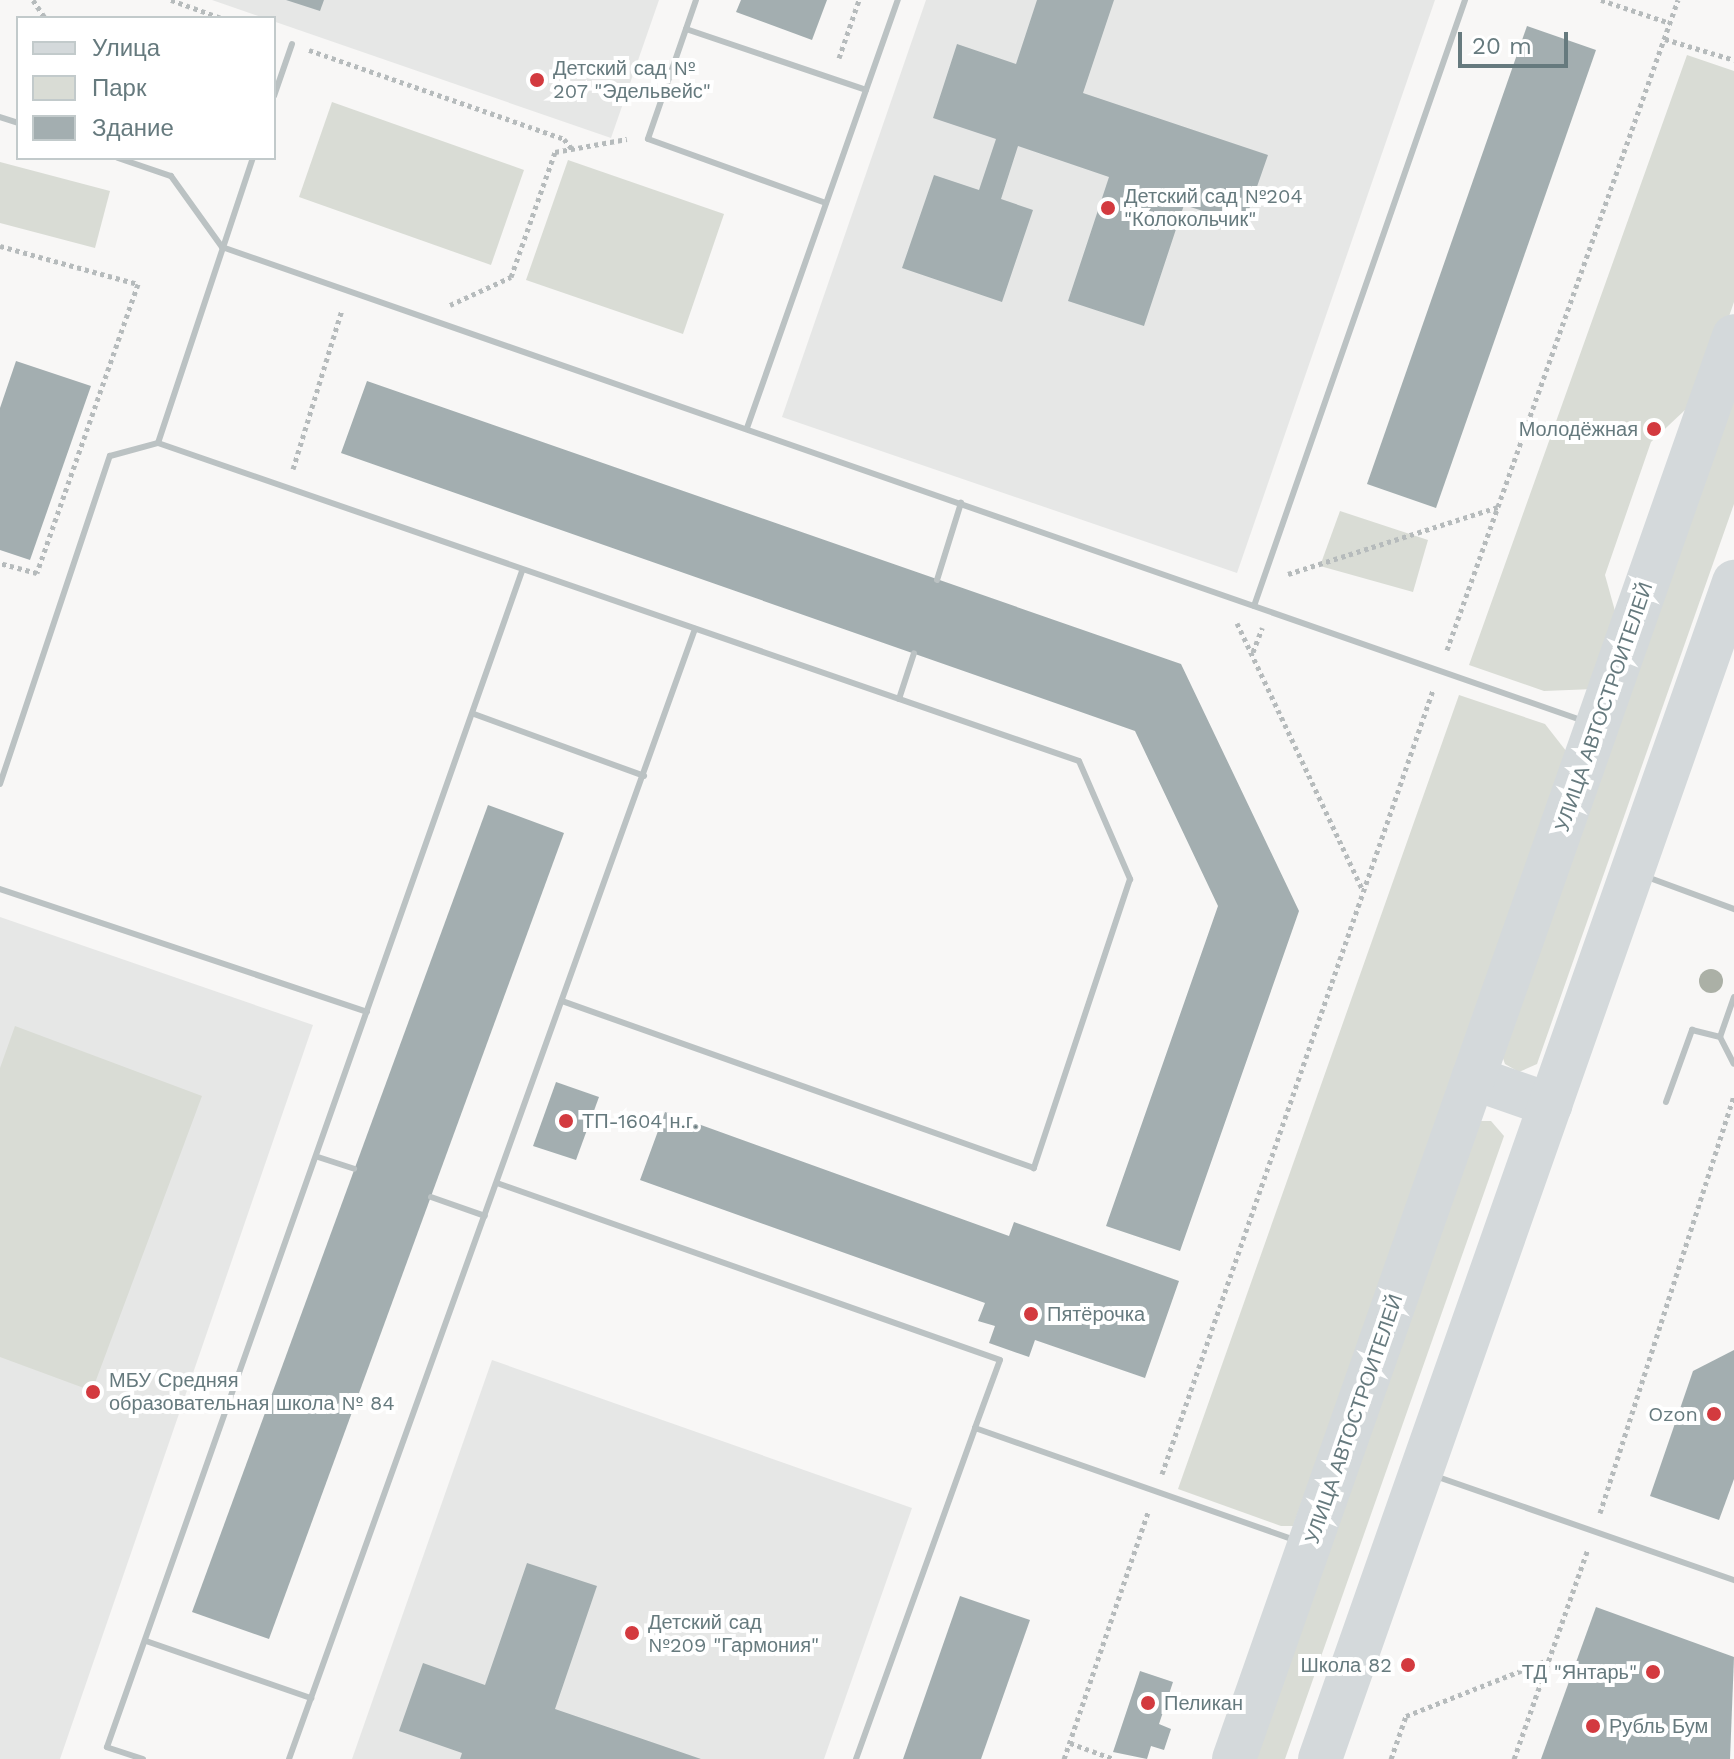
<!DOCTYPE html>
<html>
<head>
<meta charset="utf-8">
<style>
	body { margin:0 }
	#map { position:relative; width:1734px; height:1759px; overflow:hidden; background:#f8f7f6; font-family:"Work Sans",sans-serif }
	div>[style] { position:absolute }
	.built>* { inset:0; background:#e6e7e6 }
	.green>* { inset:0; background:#d9dcd5 }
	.building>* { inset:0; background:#a3aeb0 }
	.path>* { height:5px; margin-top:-2.5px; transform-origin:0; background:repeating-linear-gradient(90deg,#b6bbbc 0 4px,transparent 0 8px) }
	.service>* { height:6px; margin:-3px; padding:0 3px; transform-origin:3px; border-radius:3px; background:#bbc2c3 }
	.secondary>* { height:44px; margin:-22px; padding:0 22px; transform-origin:22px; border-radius:22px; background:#d4d9db }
	.trees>* { width:24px; height:24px; margin:-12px; border-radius:50%; background:#abb0a6 }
	.dots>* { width:22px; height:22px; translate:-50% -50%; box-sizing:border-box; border:4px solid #fff; border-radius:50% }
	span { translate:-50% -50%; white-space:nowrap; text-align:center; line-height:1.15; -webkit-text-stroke:8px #fff; paint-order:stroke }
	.poi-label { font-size:20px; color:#667a7e }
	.left { translate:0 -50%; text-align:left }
	.right { translate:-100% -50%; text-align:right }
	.street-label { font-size:20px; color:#667a7e }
	.legend { position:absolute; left:16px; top:16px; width:260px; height:144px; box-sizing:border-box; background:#fff; border:2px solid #c2cacb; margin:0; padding:10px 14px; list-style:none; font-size:24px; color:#667a7e }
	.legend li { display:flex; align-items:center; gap:16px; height:40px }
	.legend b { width:40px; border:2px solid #c2cacb }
	.scale { position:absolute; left:1458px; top:32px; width:110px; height:36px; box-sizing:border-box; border:4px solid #667a7e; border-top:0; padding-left:10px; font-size:24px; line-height:28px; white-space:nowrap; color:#667a7e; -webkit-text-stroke:6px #fff; paint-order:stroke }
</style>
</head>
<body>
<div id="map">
	<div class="built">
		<i style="clip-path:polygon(212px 0,659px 0,611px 138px)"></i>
		<i style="clip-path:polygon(926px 0,1435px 0,1237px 573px,782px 417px)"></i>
		<i style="clip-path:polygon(0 917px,313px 1025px,60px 1759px,0 1759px)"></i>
		<i style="clip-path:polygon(492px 1360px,912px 1508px,824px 1759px,352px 1759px)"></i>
	</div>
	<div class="green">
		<i style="clip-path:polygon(1687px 55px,1734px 71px,1734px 302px,1702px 394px,1651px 442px,1605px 575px,1620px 629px,1594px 689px,1544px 691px,1469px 665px)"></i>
		<i style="clip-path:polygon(332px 102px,524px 170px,491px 265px,299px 197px)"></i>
		<i style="clip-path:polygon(568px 160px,724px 214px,683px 334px,526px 280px)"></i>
		<i style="clip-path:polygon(0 162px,110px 191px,95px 248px,0 223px)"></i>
		<i style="clip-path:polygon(1734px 392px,1734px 504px,1537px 1064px,1519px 1072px,1505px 1064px,1501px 1053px)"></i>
		<i style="clip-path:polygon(1340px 511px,1428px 540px,1413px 592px,1320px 566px)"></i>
		<i style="clip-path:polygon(1459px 695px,1545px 724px,1570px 756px,1293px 1526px,1281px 1526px,1178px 1489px)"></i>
		<i style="clip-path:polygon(15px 1026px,202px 1096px,92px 1391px,0 1357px,0 1068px)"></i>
		<i style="clip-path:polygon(1470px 1121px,1491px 1121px,1504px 1136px,1285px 1759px,1245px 1759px)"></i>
	</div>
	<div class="building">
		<i style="clip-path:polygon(286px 0,324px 0,320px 11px)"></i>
		<i style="clip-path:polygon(741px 0,827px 0,812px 40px,736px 12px)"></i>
		<i style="clip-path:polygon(1037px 0,1114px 0,1083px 93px,1268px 155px,1244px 224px,1184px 205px,1144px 326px,1068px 301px,1109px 177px,1018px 146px,1001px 199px,1033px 210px,1002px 302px,902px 268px,934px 175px,979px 190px,996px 139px,933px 118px,957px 44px,1016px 64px)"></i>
		<i style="clip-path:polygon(1527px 26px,1596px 50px,1436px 508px,1367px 484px)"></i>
		<i style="clip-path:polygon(16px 361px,91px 386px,30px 560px,0 550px,0 408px)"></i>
		<i style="clip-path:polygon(367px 381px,1181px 664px,1299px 911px,1180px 1251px,1106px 1226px,1218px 906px,1135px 731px,341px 453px)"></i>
		<i style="clip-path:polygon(488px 805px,564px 833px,269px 1639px,192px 1612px)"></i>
		<i style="clip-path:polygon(556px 1082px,599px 1097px,576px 1160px,533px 1146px)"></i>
		<i style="clip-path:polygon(665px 1112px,1009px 1236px,1014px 1222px,1179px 1281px,1145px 1378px,1035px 1340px,1029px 1357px,989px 1343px,995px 1326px,978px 1321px,985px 1303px,640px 1180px)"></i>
		<i style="clip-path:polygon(1734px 1350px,1734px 1479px,1719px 1520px,1650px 1496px,1693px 1371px)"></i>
		<i style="clip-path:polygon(527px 1563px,597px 1586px,555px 1709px,701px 1759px,460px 1759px,462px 1753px,399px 1731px,423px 1663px,485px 1685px)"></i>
		<i style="clip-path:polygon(960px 1596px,1030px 1620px,981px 1759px,903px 1759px)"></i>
		<i style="clip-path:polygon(1596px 1607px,1734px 1657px,1730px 1759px,1541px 1759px)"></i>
		<i style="clip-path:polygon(1140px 1671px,1173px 1682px,1159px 1724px,1171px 1729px,1164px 1750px,1151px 1746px,1147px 1759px,1113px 1752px)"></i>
	</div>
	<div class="path">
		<i style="left:33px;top:0;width:22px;rotate:56deg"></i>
		<i style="left:171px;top:0;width:53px;rotate:19.8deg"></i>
		<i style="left:1601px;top:0;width:73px;rotate:18.4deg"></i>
		<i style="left:1665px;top:39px;width:72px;rotate:16.9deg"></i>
		<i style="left:309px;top:50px;width:270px;rotate:19.2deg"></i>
		<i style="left:564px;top:139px;width:13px;rotate:51deg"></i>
		<i style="left:839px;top:58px;width:61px;rotate:-71deg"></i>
		<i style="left:0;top:246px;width:143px;rotate:15.4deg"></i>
		<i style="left:138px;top:284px;width:306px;rotate:109.3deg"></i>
		<i style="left:37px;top:573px;width:38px;rotate:-165deg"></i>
		<i style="left:450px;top:305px;width:67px;rotate:-24.7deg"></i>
		<i style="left:511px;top:277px;width:133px;rotate:-70.6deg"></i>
		<i style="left:555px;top:152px;width:73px;rotate:-10.2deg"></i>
		<i style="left:293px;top:469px;width:166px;rotate:-72.9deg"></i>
		<i style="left:1288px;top:574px;width:220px;rotate:-17.7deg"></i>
		<i style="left:1237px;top:623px;width:294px;rotate:64.8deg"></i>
		<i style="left:1447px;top:650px;width:690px;rotate:-70.44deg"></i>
		<i style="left:1253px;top:652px;width:26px;rotate:-69deg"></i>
		<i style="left:1162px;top:1474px;width:830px;rotate:-70.93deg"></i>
		<i style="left:1600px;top:1513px;width:439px;rotate:-72.2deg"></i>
		<i style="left:1070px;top:1743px;width:47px;rotate:20deg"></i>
		<i style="left:1064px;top:1759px;width:263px;rotate:-71.2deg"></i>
		<i style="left:1391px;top:1759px;width:46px;rotate:-70.8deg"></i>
		<i style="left:1406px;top:1716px;width:153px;rotate:-21.5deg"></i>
		<i style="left:1514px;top:1759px;width:223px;rotate:-70.6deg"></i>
	</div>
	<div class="service">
		<i style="left:696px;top:0;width:147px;rotate:109.1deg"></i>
		<i style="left:648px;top:139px;width:189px;rotate:19.8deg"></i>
		<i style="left:686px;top:29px;width:190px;rotate:18.7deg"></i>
		<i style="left:274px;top:96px;width:55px;rotate:-70.9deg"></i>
		<i style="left:0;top:117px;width:19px;rotate:18deg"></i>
		<i style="left:118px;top:158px;width:56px;rotate:18.8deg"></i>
		<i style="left:171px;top:176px;width:87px;rotate:54.3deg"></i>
		<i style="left:222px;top:247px;width:1442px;rotate:19.19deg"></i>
		<i style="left:747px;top:428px;width:454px;rotate:-70.6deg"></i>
		<i style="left:158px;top:443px;width:300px;rotate:-71.6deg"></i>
		<i style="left:937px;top:580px;width:81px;rotate:-72.7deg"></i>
		<i style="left:1254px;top:606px;width:642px;rotate:-70.8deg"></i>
		<i style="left:899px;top:699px;width:48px;rotate:-71.9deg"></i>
		<i style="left:474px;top:714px;width:181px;rotate:20deg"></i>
		<i style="left:0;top:784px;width:346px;rotate:-71.5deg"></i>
		<i style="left:110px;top:456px;width:50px;rotate:-15.2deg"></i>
		<i style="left:158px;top:443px;width:974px;rotate:19.05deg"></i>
		<i style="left:1079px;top:761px;width:129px;rotate:66.6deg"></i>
		<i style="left:1130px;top:879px;width:305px;rotate:108.4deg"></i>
		<i style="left:1034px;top:1168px;width:501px;rotate:-160.52deg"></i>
		<i style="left:1647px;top:877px;width:93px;rotate:20.2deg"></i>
		<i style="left:0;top:889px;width:387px;rotate:18.5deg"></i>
		<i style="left:1734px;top:997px;width:42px;rotate:109.3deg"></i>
		<i style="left:1720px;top:1037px;width:30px;rotate:63deg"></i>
		<i style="left:1666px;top:1102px;width:77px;rotate:-70.1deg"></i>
		<i style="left:1692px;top:1030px;width:29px;rotate:14deg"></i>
		<i style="left:318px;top:1157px;width:38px;rotate:18deg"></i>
		<i style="left:497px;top:1183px;width:533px;rotate:19.39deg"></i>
		<i style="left:1000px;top:1360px;width:72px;rotate:110.2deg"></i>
		<i style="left:975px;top:1428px;width:339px;rotate:19.3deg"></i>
		<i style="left:431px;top:1197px;width:57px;rotate:19.4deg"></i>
		<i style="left:1435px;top:1476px;width:317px;rotate:19.2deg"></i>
		<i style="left:146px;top:1641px;width:175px;rotate:19.1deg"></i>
		<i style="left:143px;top:1759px;width:38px;rotate:-162deg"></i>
		<i style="left:107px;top:1747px;width:1247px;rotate:-70.56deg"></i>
		<i style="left:289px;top:1759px;width:1201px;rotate:-70.24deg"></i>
		<i style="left:856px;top:1759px;width:352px;rotate:-70.2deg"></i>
	</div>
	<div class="secondary">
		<i style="left:1473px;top:1078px;width:82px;rotate:19.3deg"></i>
		<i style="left:1234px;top:1759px;width:1508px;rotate:-70.64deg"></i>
		<i style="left:1320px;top:1759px;width:1248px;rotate:-70.62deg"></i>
	</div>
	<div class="trees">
		<i style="left:1711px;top:981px"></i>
	</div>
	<div class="dots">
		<i style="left:537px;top:80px;background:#d33a3f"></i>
		<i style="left:1108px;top:208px;background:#d33a3f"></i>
		<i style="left:1654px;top:429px;background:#d33a3f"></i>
		<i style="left:566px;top:1121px;background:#d33a3f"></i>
		<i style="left:1031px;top:1314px;background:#d33a3f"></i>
		<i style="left:93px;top:1392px;background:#d33a3f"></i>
		<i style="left:1714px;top:1414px;background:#d33a3f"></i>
		<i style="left:632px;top:1633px;background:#d33a3f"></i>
		<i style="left:1408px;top:1665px;background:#d33a3f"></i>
		<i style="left:1653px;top:1672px;background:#d33a3f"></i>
		<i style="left:1148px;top:1703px;background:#d33a3f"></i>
		<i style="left:1593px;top:1726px;background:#d33a3f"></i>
	</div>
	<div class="poi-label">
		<span class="left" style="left:553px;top:80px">Детский сад №<br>207 "Эдельвейс"</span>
		<span class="left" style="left:1124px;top:208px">Детский сад №204<br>"Колокольчик"</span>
		<span class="right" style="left:1638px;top:429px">Молодёжная</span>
		<span class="left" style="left:582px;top:1121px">ТП-1604 н.г.</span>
		<span class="left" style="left:1047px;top:1314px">Пятёрочка</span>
		<span class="left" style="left:109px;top:1392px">МБУ Средняя<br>образовательная школа № 84</span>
		<span class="right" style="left:1698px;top:1414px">Ozon</span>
		<span class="left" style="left:648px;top:1634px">Детский сад<br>№209 "Гармония"</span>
		<span class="right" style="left:1392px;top:1665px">Школа 82</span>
		<span class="right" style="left:1637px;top:1672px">ТД "Янтарь"</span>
		<span class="left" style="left:1164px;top:1703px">Пеликан</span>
		<span class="left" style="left:1609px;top:1726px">Рубль Бум</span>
	</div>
	<div class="street-label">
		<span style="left:1604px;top:707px;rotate:-71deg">УЛИЦА АВТОСТРОИТЕЛЕЙ</span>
		<span style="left:1354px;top:1419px;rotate:-71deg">УЛИЦА АВТОСТРОИТЕЛЕЙ</span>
	</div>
	<ul class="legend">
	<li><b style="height:10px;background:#d4d9db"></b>Улица</li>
	<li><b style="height:22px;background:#d9dcd5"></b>Парк</li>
	<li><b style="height:22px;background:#a3aeb0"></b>Здание</li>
	</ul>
	<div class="scale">20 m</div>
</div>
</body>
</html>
